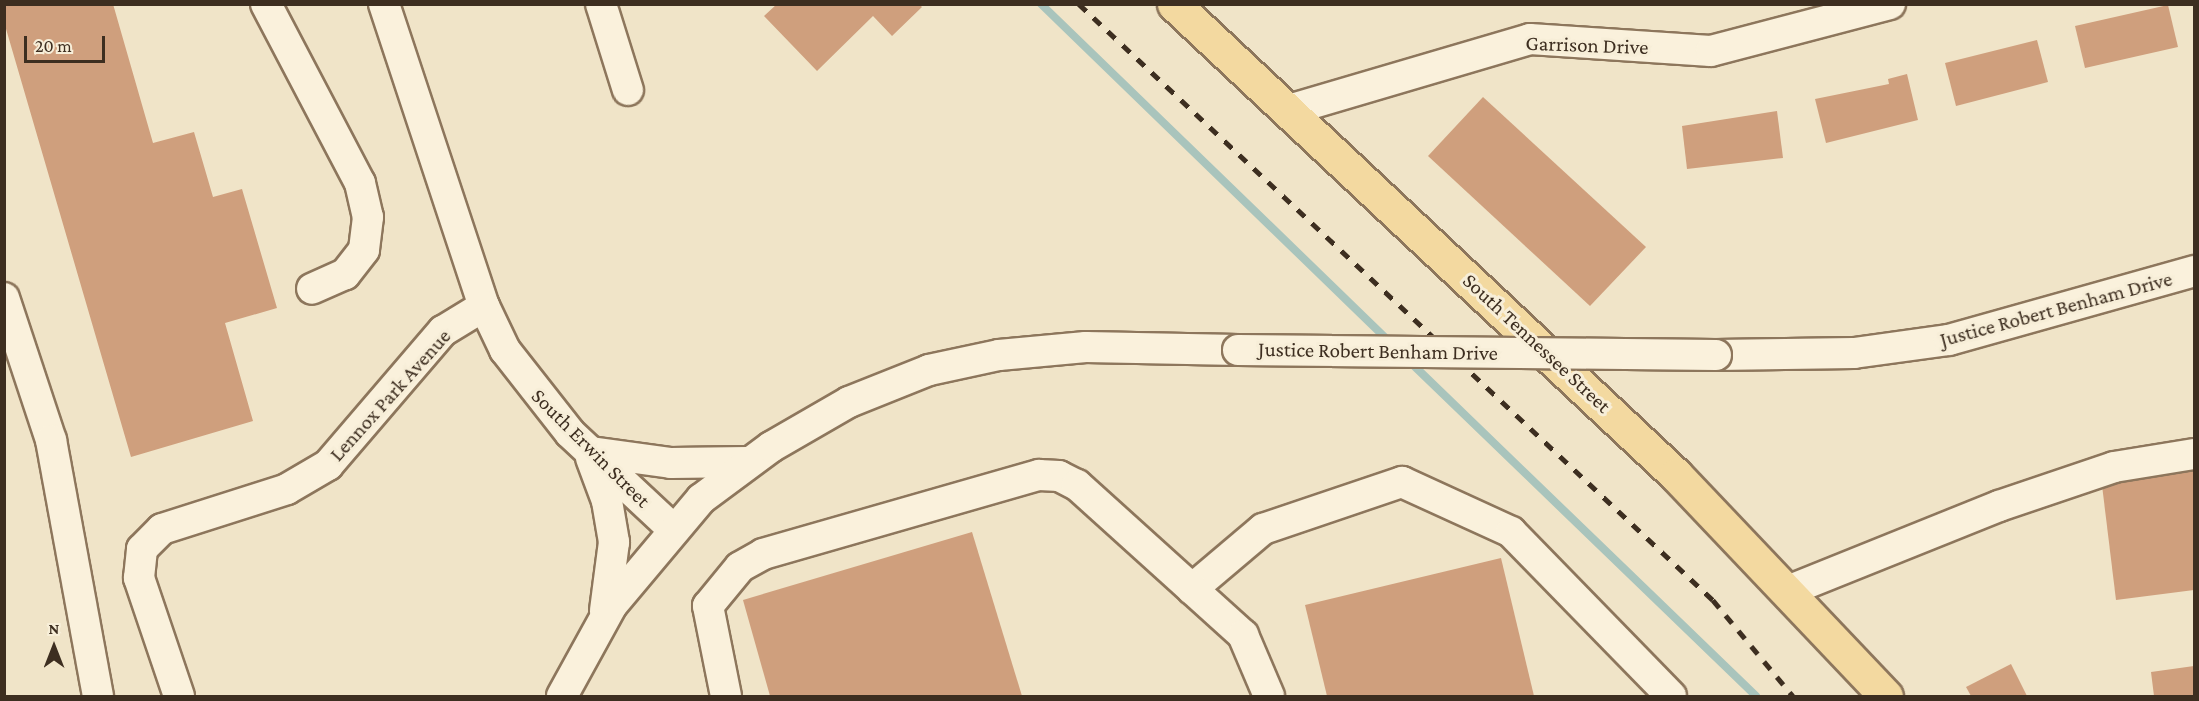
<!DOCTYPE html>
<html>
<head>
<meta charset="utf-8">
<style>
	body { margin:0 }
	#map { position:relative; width:2199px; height:701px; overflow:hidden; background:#f0e4c8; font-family:"Crimson Pro",serif }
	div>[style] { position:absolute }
	.stream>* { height:8px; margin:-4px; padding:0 4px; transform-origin:4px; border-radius:4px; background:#a9c4bc }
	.building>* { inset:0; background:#cf9f7d }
	.roads { filter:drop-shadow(2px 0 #8d765c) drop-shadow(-2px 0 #8d765c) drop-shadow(0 2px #8d765c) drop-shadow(0 -2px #8d765c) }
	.minor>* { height:30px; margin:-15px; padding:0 15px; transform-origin:15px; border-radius:15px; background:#faf1dc }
	.major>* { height:33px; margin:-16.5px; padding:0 16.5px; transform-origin:16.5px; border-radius:16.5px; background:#f3d9a0 }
	.rail>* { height:4.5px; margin-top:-2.25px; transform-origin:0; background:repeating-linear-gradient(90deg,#3d2e20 0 10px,transparent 0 20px) }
	.bridges { filter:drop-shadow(2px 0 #8d765c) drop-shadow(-2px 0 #8d765c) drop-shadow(0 2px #8d765c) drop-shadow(0 -2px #8d765c) }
	.minor-bridge>* { height:30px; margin:-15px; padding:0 15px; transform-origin:15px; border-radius:15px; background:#faf1dc }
	span { translate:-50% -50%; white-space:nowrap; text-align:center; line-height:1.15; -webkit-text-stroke:6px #f7eed8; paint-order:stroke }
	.street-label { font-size:21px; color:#3d2e20 }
	.frame { position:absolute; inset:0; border:6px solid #3d2e20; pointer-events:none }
	.north { position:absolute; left:24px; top:617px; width:60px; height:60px; -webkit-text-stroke:4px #f7eed8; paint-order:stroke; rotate:0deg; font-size:16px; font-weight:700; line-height:24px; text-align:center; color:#3d2e20 }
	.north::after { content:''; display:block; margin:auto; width:21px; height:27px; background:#3d2e20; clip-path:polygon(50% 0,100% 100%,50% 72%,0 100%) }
	.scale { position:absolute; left:24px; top:36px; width:81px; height:27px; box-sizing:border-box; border:3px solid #3d2e20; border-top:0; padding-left:8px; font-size:18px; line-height:21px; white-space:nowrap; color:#3d2e20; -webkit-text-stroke:4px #f7eed8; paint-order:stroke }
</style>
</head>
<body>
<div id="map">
	<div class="stream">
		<i style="left:1041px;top:4px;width:489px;rotate:44.1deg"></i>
		<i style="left:1408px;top:360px;width:484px;rotate:44deg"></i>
	</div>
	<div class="building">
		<i style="clip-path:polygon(4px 4px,113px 4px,153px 143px,194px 132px,213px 197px,242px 189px,277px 308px,225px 323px,253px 421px,131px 457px,4px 22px)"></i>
		<i style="clip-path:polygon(777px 4px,919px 4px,922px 7px,892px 36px,873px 16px,817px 71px,764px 16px)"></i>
		<i style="clip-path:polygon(2168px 5px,2178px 47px,2085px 68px,2075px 26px)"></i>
		<i style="clip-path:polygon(2037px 40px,2048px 82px,1956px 106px,1945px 63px)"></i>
		<i style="clip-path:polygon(1907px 74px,1918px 120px,1826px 143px,1815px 99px,1889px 84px,1888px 79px)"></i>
		<i style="clip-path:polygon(1483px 97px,1646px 247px,1590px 306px,1428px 156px)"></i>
		<i style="clip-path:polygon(1777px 111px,1783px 158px,1687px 169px,1682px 126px)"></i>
		<i style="clip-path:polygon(2194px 466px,2194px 590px,2116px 600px,2101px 477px)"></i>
		<i style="clip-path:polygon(972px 532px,1022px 696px,770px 696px,743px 600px)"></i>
		<i style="clip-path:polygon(1501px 558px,1534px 696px,1327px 696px,1305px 605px)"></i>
		<i style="clip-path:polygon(2011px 664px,2027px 696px,1971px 696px,1966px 687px)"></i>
		<i style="clip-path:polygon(2194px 666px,2194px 696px,2154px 696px,2151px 672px)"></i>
	</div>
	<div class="roads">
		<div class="minor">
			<i style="left:266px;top:4px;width:202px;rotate:62.3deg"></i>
			<i style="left:360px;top:183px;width:35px;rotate:77deg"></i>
			<i style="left:368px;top:217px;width:33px;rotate:97deg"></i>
			<i style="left:364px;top:250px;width:31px;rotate:128deg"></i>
			<i style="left:345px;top:274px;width:36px;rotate:156deg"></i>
			<i style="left:384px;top:4px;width:318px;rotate:71.7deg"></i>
			<i style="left:484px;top:306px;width:49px;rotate:64.5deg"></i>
			<i style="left:505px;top:350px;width:105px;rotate:51.9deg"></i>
			<i style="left:570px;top:433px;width:141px;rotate:43deg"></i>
			<i style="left:601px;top:4px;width:90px;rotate:72.6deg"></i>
			<i style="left:1289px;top:110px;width:251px;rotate:-16.4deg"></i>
			<i style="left:1530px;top:39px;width:181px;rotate:3.8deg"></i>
			<i style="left:1711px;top:51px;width:185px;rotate:-14.7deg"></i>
			<i style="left:4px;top:298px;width:150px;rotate:71.7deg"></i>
			<i style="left:51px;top:440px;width:260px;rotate:79.6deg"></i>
			<i style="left:1716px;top:355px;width:138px;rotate:-0.8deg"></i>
			<i style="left:1854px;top:353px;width:96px;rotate:-7.8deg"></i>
			<i style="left:1949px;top:340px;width:255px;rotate:-15.7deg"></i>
			<i style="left:591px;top:452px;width:81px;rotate:7.8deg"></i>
			<i style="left:671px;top:463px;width:77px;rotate:-0.7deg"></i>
			<i style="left:591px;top:458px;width:46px;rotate:69.6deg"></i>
			<i style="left:607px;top:501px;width:42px;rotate:80.3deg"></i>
			<i style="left:614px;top:542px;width:69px;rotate:97.5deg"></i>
			<i style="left:1192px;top:589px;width:93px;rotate:-40.2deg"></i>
			<i style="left:1263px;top:529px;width:147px;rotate:-18.7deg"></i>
			<i style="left:1402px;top:482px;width:120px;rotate:24.6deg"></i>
			<i style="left:1511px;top:532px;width:229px;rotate:45.7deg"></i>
			<i style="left:1790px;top:590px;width:225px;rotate:-21.9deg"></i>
			<i style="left:1999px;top:506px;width:121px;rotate:-18.7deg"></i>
			<i style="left:2114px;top:467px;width:81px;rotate:-9.2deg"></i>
			<i style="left:179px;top:696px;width:125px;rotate:-108.7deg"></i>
			<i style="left:139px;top:578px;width:29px;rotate:-84deg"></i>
			<i style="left:142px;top:549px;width:28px;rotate:-45deg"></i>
			<i style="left:162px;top:529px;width:131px;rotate:-17.7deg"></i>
			<i style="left:287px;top:489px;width:48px;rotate:-30.3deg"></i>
			<i style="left:328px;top:465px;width:177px;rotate:-49.4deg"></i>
			<i style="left:443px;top:331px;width:48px;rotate:-31.4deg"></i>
			<i style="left:562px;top:696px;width:104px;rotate:-61.2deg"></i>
			<i style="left:612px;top:605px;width:138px;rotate:-50deg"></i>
			<i style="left:701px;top:499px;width:87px;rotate:-36.6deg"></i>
			<i style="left:771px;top:447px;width:90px;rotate:-30deg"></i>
			<i style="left:849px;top:402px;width:86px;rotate:-21.8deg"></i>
			<i style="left:929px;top:370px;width:72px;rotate:-12.1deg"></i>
			<i style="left:999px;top:355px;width:87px;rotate:-5.3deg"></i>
			<i style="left:1086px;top:347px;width:152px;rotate:1.1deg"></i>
			<i style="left:726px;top:696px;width:92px;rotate:-101.3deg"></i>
			<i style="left:708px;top:606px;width:50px;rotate:-50.6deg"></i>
			<i style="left:740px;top:567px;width:26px;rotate:-29deg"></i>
			<i style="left:763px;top:554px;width:287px;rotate:-16deg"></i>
			<i style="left:1039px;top:475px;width:20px;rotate:3deg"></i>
			<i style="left:1059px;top:476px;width:20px;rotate:27deg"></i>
			<i style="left:1077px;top:485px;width:224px;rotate:42.1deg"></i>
			<i style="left:1243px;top:635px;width:66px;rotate:66.9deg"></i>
		</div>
		<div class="major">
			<i style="left:1174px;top:4px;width:688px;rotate:43.18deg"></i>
			<i style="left:1676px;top:475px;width:305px;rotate:46.5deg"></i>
		</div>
	</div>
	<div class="rail">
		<i style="left:1079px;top:4px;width:870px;rotate:43.23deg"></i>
		<i style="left:1713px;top:600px;width:125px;rotate:50.2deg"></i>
	</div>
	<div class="bridges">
		<div class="minor-bridge">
			<i style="left:1238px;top:350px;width:478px;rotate:0.6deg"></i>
		</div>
	</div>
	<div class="street-label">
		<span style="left:1587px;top:45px;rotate:2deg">Garrison Drive</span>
		<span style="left:2056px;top:309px;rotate:-15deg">Justice Robert Benham Drive</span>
		<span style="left:1537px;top:343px;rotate:43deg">South Tennessee Street</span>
		<span style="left:1378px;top:351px;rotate:1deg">Justice Robert Benham Drive</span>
		<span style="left:390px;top:395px;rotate:-48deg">Lennox Park Avenue</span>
		<span style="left:591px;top:448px;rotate:45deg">South Erwin Street</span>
	</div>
	<div class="frame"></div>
	<div class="north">N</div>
	<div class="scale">20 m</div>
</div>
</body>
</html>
